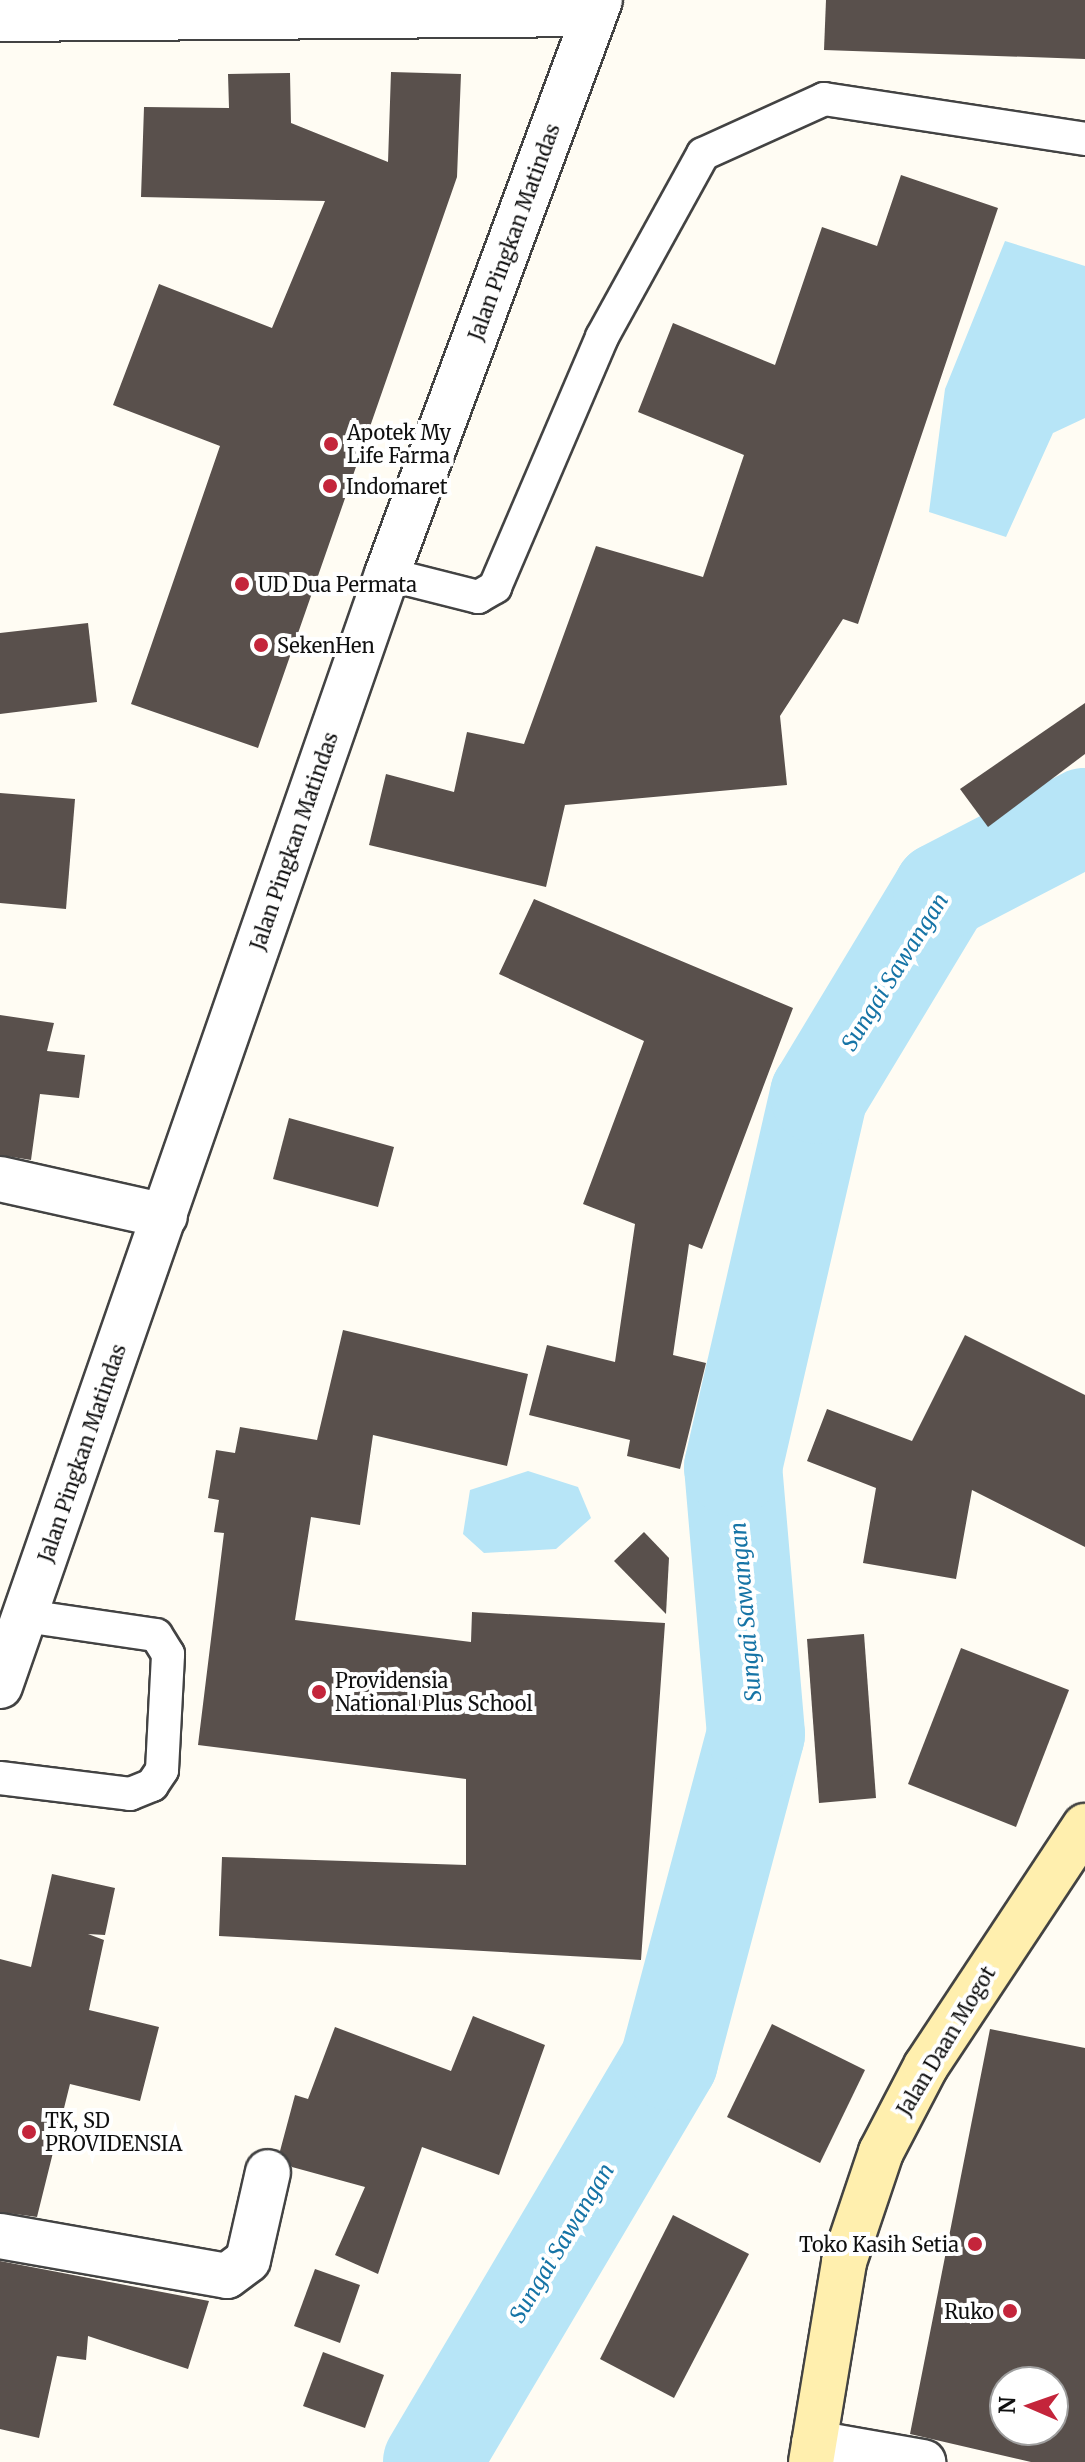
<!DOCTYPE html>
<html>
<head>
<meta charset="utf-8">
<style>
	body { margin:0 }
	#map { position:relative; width:1085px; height:2462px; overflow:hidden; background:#fffcf3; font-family:Merriweather,serif }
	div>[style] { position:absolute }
	.water>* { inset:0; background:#b7e5f7 }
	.river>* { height:98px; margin:-49px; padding:0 49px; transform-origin:49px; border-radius:49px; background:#b7e5f7 }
	.building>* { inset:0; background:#59504c }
	.roads { filter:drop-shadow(2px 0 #434343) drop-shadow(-2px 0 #434343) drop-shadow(0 2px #434343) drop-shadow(0 -2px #434343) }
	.service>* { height:32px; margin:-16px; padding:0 16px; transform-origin:16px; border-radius:16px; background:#fff }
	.minor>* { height:44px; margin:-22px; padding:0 22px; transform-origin:22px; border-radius:22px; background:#fff }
	.tertiary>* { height:44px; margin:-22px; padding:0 22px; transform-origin:22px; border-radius:22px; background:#fff }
	.secondary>* { height:44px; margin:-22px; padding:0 22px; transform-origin:22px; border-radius:22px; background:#ffefae }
	.dots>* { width:22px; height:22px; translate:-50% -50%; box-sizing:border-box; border:4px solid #fff; border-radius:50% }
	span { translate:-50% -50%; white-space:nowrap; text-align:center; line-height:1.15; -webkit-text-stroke:8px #fff; paint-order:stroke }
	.street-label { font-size:20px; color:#101010 }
	.poi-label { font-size:20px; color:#101010 }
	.left { translate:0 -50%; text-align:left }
	.right { translate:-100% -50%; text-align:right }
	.water-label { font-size:22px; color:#1674a6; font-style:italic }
	.north { position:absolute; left:989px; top:2366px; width:80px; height:80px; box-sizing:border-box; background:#fff; border:2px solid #9f9f9f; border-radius:50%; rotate:272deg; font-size:22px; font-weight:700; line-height:32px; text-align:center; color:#101010 }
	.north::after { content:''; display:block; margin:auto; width:28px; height:36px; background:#c4253b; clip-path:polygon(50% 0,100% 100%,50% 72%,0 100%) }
</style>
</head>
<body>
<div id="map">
	<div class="water">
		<i style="clip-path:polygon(1005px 241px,1085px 266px,1085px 418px,1053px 433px,1006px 537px,929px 512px,945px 389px)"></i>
		<i style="clip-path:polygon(528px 1471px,578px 1487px,591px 1518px,556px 1549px,484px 1553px,463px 1534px,470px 1490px)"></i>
	</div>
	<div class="river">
		<i style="left:432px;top:2462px;width:466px;rotate:-59.4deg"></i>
		<i style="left:669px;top:2061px;width:338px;rotate:-75.1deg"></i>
		<i style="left:756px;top:1734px;width:268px;rotate:-94.9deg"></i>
		<i style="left:733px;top:1467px;width:382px;rotate:-77deg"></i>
		<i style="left:819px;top:1095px;width:238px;rotate:-58.9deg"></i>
		<i style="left:942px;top:891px;width:161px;rotate:-27.4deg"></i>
	</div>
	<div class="building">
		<i style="clip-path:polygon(826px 0,1085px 0,1085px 59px,824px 50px)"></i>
		<i style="clip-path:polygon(391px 72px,461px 74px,457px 177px,258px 748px,131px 704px,220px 446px,113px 405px,159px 284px,272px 328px,325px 201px,141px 197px,144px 107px,229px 108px,228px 74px,290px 73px,291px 123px,388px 162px)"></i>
		<i style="clip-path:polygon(901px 175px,998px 208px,858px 624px,843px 619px,780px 716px,787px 785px,565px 805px,546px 887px,369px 845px,386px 774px,454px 792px,467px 732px,524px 744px,596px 546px,703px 577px,744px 455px,638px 412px,673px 323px,775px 365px,822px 227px,877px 246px)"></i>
		<i style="clip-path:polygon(88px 623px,97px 702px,0 714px,0 633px)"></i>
		<i style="clip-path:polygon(1085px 703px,1085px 754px,988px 827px,960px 789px)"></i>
		<i style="clip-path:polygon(0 793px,75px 799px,66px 909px,0 903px)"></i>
		<i style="clip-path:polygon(534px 899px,793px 1008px,702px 1249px,689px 1244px,673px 1355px,706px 1363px,680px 1469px,627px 1456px,630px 1440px,529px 1415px,547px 1345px,615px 1362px,635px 1224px,583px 1204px,644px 1041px,499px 974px)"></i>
		<i style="clip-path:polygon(0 1015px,54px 1023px,47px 1051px,85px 1055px,79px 1098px,40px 1094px,31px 1160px,0 1155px)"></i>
		<i style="clip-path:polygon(289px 1118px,394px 1147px,378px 1207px,273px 1179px)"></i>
		<i style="clip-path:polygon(343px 1330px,528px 1374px,507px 1466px,373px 1435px,360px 1525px,311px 1517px,295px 1620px,471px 1642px,472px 1612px,665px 1623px,641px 1960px,219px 1936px,222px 1857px,466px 1865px,466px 1779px,198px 1745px,224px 1533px,214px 1532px,219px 1500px,208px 1498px,216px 1450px,235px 1453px,240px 1427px,317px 1440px)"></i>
		<i style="clip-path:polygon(965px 1335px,1085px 1395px,1085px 1547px,972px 1490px,956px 1579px,863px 1563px,876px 1488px,807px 1461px,827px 1409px,912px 1441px)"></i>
		<i style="clip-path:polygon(644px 1532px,669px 1558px,666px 1614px,614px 1561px)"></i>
		<i style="clip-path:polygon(864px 1634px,876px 1798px,819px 1803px,807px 1639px)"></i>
		<i style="clip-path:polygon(961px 1648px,1069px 1690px,1016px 1827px,908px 1784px)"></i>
		<i style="clip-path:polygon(52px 1874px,115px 1888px,105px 1935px,88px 1934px,104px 1940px,89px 2010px,159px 2027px,140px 2101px,70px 2084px,37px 2217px,0 2212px,0 1959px,31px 1967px)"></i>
		<i style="clip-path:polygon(473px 2016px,545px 2045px,499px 2175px,422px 2147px,378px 2274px,335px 2255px,365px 2187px,292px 2167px,280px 2151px,295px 2095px,308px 2099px,335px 2027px,451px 2071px)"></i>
		<i style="clip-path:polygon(772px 2024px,865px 2070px,820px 2163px,727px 2117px)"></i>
		<i style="clip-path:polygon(evenodd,990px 2029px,1085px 2048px,1085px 2462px,1031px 2462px,910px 2434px,990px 2029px,1005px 2382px,1053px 2382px,1053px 2430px,1005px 2430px,1005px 2382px)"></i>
		<i style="clip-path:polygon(673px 2215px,749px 2254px,674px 2398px,600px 2359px)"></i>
		<i style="clip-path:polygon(0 2261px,209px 2301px,188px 2369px,88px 2336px,86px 2360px,57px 2356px,39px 2438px,0 2429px)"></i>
		<i style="clip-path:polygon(315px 2269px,360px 2285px,340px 2343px,294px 2326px)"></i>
		<i style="clip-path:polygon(323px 2352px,384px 2375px,365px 2428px,303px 2406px)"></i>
	</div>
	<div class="roads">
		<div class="service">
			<i style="left:387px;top:574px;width:94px;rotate:14.2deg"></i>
			<i style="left:478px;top:597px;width:20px;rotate:-30deg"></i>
			<i style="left:495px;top:587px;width:272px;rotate:-66.8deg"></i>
			<i style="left:602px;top:337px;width:209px;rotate:-61.1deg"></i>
			<i style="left:703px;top:154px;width:133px;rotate:-24.4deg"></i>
			<i style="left:824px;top:99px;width:264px;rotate:8.7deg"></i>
			<i style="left:0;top:1778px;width:131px;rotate:7deg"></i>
			<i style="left:130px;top:1794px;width:24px;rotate:-22deg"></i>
			<i style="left:152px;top:1785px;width:18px;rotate:-56deg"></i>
			<i style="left:162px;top:1770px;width:116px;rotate:-87deg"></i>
			<i style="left:168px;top:1654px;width:22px;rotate:-122deg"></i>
			<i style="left:156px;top:1635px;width:132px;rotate:-171.7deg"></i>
		</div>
		<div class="minor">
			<i style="left:0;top:1179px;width:169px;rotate:12.6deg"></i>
			<i style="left:0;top:2236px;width:230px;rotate:10deg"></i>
			<i style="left:227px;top:2276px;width:26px;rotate:-37deg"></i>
			<i style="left:248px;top:2260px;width:90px;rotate:-77.2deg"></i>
			<i style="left:814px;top:2443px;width:111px;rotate:9.9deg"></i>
		</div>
		<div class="tertiary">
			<i style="left:0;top:19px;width:594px;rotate:-0.48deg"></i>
			<i style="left:0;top:1686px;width:1177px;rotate:-70.81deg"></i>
			<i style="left:387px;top:574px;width:612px;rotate:-69.64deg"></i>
		</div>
		<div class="secondary">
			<i style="left:811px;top:2462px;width:203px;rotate:-80.6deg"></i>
			<i style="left:844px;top:2262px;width:116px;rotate:-71.4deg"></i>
			<i style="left:881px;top:2152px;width:97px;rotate:-62.4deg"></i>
			<i style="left:926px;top:2066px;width:288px;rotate:-56.5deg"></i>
		</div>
	</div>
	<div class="dots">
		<i style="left:331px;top:444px;background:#c4253b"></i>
		<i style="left:330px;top:486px;background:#c4253b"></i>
		<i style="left:242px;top:584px;background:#c4253b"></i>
		<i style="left:261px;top:645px;background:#c4253b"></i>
		<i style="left:319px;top:1692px;background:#c4253b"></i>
		<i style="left:29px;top:2132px;background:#c4253b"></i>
		<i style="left:975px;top:2244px;background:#c4253b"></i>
		<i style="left:1010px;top:2311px;background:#c4253b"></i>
	</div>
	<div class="street-label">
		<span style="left:514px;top:232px;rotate:-70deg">Jalan Pingkan Matindas</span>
		<span style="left:294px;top:841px;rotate:-71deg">Jalan Pingkan Matindas</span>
		<span style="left:82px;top:1453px;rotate:-71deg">Jalan Pingkan Matindas</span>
		<span style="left:946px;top:2041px;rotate:-59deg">Jalan Daan Mogot</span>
	</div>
	<div class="poi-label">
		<span class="left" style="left:347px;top:444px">Apotek My<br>Life Farma</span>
		<span class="left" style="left:346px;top:486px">Indomaret</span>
		<span class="left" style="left:258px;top:584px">UD Dua Permata</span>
		<span class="left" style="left:277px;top:645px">SekenHen</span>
		<span class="left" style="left:335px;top:1692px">Providensia<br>National Plus School</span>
		<span class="left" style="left:45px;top:2132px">TK, SD<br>PROVIDENSIA</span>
		<span class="right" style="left:959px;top:2244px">Toko Kasih Setia</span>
		<span class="right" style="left:994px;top:2311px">Ruko</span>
	</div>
	<div class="water-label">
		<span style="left:895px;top:972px;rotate:-58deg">Sungai Sawangan</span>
		<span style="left:746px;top:1612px;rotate:-95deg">Sungai Sawangan</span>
		<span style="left:562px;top:2243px;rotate:-59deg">Sungai Sawangan</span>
	</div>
	<div class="north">N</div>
</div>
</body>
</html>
